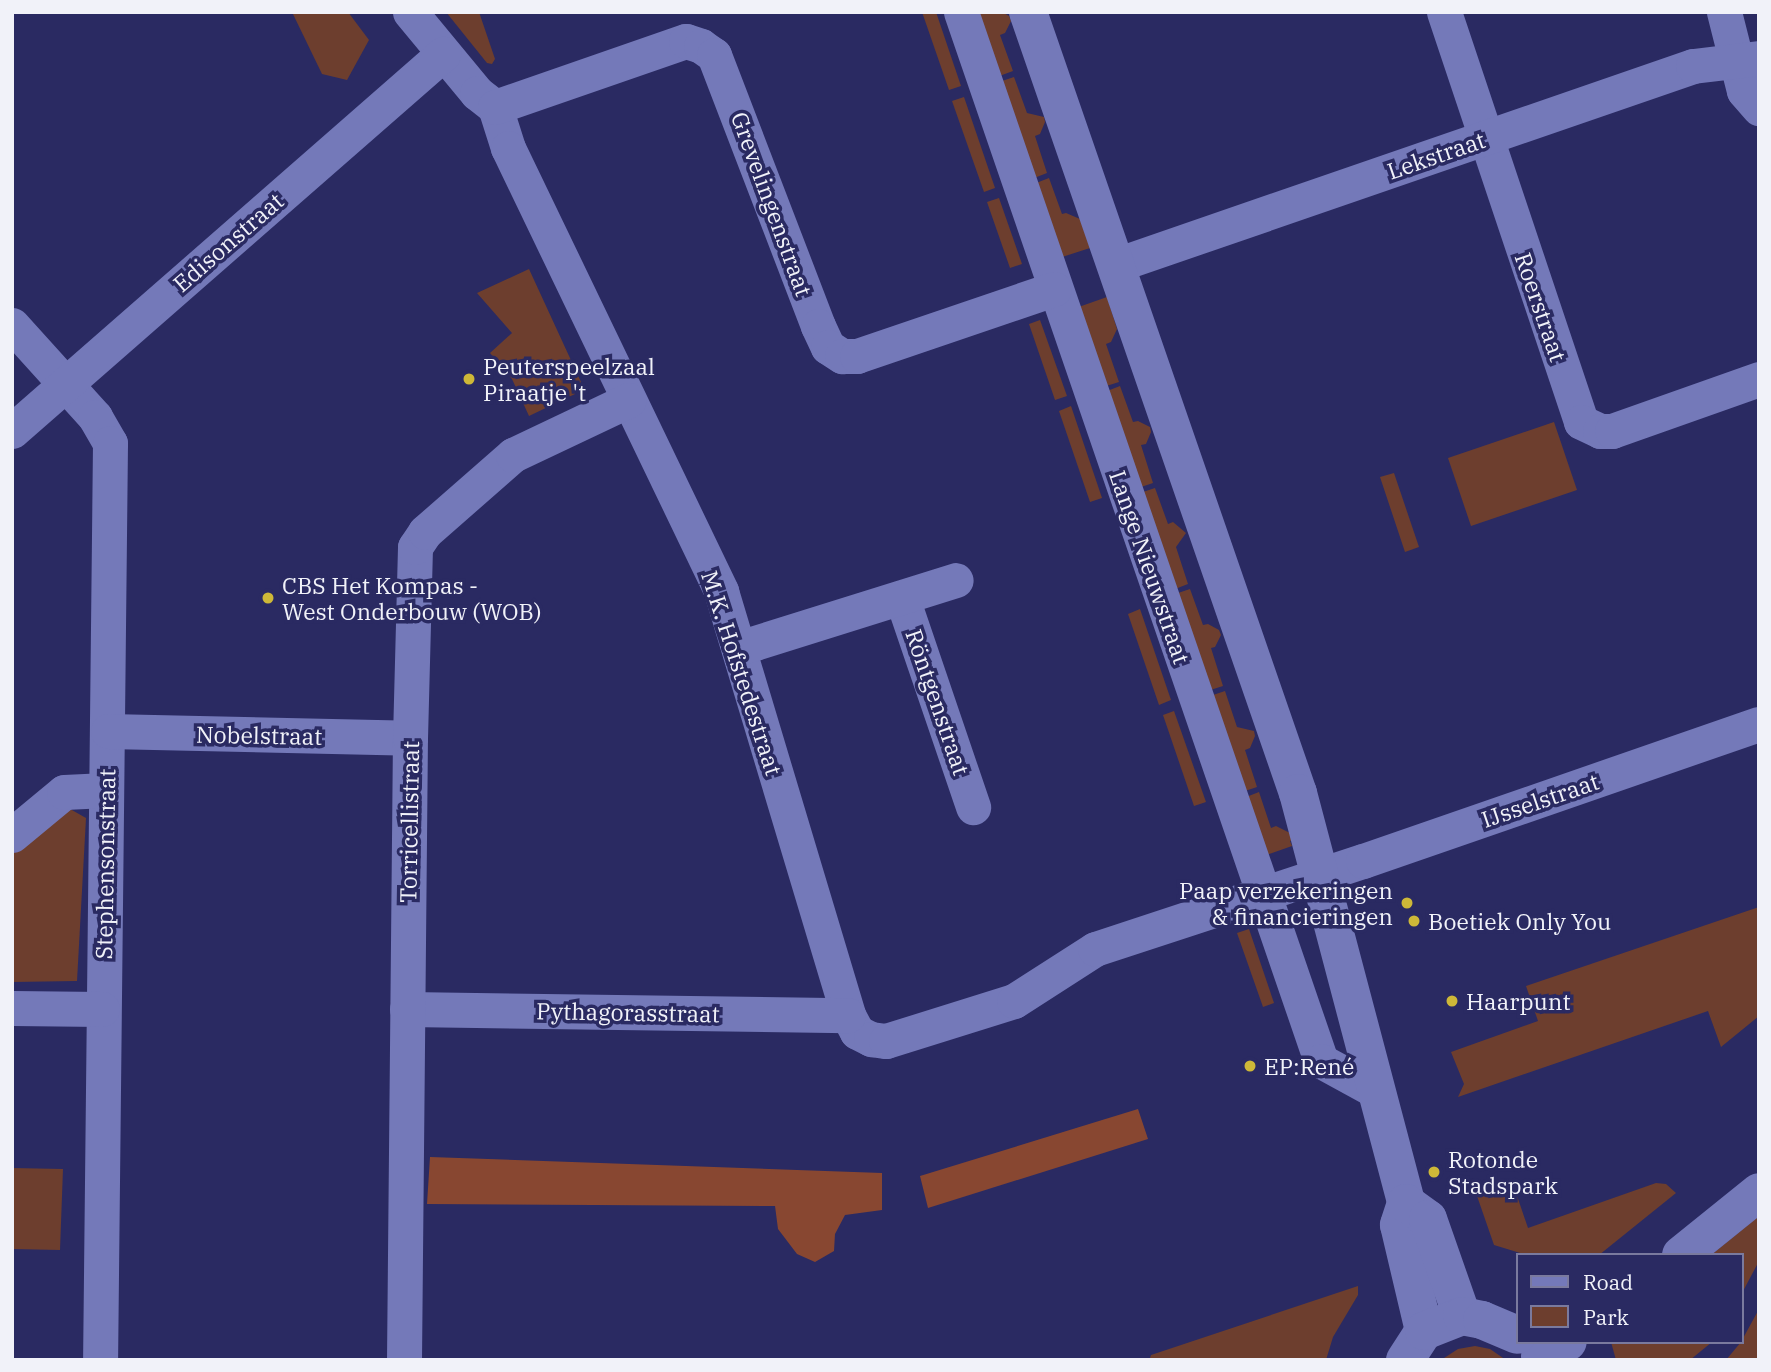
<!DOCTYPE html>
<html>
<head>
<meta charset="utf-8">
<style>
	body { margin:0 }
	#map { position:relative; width:1771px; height:1372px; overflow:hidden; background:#2a2a62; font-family:"IBM Plex Serif",serif }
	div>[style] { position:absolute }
	.green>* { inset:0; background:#6d3e2e }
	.forest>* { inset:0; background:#884731 }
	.minor>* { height:35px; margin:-17.5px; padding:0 17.5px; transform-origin:17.5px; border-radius:17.5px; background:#7479b9 }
	.tertiary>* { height:38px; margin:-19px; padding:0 19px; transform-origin:19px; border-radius:19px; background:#7479b9 }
	.dots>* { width:19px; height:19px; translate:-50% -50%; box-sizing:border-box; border:4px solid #2a2a62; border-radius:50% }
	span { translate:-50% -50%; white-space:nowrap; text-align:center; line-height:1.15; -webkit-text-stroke:7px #2a2a62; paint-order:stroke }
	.street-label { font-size:23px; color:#f1f2f9 }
	.poi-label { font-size:23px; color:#f1f2f9 }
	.left { translate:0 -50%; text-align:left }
	.right { translate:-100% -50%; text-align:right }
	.frame { position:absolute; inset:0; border:14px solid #f1f2f9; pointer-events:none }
	.legend { position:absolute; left:1516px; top:1253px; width:228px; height:91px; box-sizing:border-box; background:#2a2a62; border:2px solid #7a7a9e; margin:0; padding:9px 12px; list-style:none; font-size:21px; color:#f1f2f9 }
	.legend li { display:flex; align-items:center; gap:14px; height:35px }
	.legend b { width:35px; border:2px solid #7a7a9e }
</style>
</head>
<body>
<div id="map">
	<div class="green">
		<i style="clip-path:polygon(292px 12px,348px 12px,369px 40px,347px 80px,322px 74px)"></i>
		<i style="clip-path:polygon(446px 12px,479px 12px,495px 59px,492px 64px,487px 63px)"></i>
		<i style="clip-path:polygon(922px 12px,936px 12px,961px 86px,949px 90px)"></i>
		<i style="clip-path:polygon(972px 12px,1002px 12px,1009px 16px,1011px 21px,1005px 33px,1000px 35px,1013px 71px,994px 78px)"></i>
		<i style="clip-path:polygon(1014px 77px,1027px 113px,1044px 117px,1045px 122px,1040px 134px,1035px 136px,1047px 173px,1029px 180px,996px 83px)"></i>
		<i style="clip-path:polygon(964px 97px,995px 188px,984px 192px,952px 101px)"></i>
		<i style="clip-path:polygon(1049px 178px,1062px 214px,1066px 213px,1080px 219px,1090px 248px,1056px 259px,1031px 185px)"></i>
		<i style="clip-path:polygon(999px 198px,1022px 264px,1010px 268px,987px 202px)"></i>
		<i style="clip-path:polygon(529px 269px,581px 382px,575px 394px,529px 416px,512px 379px,490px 353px,512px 333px,477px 293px)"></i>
		<i style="clip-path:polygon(1107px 297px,1117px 329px,1111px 342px,1106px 344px,1119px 382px,1100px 388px,1073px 309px)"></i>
		<i style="clip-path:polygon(1040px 320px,1067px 396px,1055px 400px,1029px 324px)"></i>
		<i style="clip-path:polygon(1120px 386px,1133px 422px,1138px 421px,1150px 427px,1151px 432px,1146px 444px,1141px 445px,1153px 483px,1135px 489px,1102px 393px)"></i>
		<i style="clip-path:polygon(1071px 406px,1102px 498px,1090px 502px,1059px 411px)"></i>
		<i style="clip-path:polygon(1554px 422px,1577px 490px,1471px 526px,1448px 458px)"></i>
		<i style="clip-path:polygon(1394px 473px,1419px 547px,1405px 552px,1380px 477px)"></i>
		<i style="clip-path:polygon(1155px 488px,1168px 524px,1173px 522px,1186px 533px,1176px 547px,1188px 584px,1170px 591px,1137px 494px)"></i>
		<i style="clip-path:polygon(1190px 589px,1203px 625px,1208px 624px,1219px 630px,1221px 635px,1215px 647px,1211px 648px,1223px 686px,1204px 692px,1172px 595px)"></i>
		<i style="clip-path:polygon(1140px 609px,1171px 700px,1159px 705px,1128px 614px)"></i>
		<i style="clip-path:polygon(1225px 691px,1237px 727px,1254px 731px,1255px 736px,1250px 748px,1245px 750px,1257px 787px,1239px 793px,1207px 697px)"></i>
		<i style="clip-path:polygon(1174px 711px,1206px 802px,1194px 806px,1163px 715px)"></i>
		<i style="clip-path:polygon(1259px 792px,1271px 828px,1276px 826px,1292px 834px,1293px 840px,1290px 841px,1292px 846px,1261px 857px,1241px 799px)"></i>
		<i style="clip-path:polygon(63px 805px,86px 818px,77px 981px,12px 982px,12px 851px)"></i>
		<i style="clip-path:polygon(1759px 907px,1759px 1016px,1721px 1047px,1708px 1011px,1458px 1097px,1464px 1084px,1451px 1052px,1538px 1021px,1526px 986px)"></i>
		<i style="clip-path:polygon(1249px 929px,1274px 1003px,1263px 1007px,1237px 933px)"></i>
		<i style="clip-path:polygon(12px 1168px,63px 1169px,60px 1250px,12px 1249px)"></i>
		<i style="clip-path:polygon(1656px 1183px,1666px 1184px,1676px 1193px,1599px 1255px,1527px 1255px,1494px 1245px,1477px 1196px,1513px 1184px,1528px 1228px)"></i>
		<i style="clip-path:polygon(1759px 1216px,1759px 1261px,1741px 1295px,1741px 1255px,1711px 1255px)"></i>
		<i style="clip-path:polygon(1358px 1286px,1358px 1295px,1333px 1337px,1326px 1360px,1150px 1358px,1151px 1355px)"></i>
		<i style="clip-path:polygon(1759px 1309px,1759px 1360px,1726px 1360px,1741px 1342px)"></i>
		<i style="clip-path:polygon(1611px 1342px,1712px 1342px,1690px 1360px,1616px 1360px)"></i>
		<i style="clip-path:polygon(1475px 1346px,1490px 1349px,1506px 1360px,1441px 1360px,1458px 1349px)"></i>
	</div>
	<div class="forest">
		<i style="clip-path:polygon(1138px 1109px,1148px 1139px,928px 1208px,920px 1176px)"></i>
		<i style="clip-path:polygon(430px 1157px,882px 1173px,882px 1210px,845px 1215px,835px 1234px,834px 1251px,815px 1262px,797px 1254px,778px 1229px,775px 1206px,427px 1204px)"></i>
	</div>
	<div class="minor">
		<i style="left:410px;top:12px;width:105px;rotate:50.4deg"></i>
		<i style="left:477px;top:93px;width:23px;rotate:38deg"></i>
		<i style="left:495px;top:107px;width:43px;rotate:72.4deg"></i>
		<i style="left:508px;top:148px;width:492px;rotate:64.3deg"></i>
		<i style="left:721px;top:591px;width:443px;rotate:73.3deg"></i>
		<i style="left:848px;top:1015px;width:19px;rotate:62deg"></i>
		<i style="left:857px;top:1032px;width:16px;rotate:27deg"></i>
		<i style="left:871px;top:1039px;width:15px;rotate:8deg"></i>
		<i style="left:886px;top:1041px;width:134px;rotate:-17.4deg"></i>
		<i style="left:1014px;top:1001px;width:96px;rotate:-32.7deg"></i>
		<i style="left:1095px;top:949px;width:282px;rotate:-18.2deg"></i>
		<i style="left:1363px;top:861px;width:419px;rotate:-19.1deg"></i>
		<i style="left:961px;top:12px;width:1109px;rotate:71.06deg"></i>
		<i style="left:1321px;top:1061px;width:63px;rotate:28.6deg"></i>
		<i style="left:1444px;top:12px;width:432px;rotate:71.5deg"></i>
		<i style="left:1581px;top:422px;width:21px;rotate:25deg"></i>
		<i style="left:1600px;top:431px;width:12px"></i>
		<i style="left:1612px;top:431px;width:156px;rotate:-19.5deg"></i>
		<i style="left:1724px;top:12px;width:81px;rotate:75.8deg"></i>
		<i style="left:1744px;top:91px;width:23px;rotate:49deg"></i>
		<i style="left:495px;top:107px;width:202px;rotate:-19.1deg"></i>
		<i style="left:686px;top:41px;width:16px;rotate:18deg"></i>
		<i style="left:701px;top:46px;width:16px;rotate:35deg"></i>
		<i style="left:714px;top:55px;width:290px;rotate:69deg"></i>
		<i style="left:818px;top:326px;width:23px;rotate:65deg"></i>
		<i style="left:828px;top:347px;width:17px;rotate:33deg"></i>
		<i style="left:842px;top:356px;width:15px"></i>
		<i style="left:857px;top:356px;width:208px;rotate:-18.8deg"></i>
		<i style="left:1116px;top:265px;width:610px;rotate:-19.03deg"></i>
		<i style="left:1693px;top:66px;width:66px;rotate:-6.9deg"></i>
		<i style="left:12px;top:325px;width:124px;rotate:47.9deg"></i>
		<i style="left:95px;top:417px;width:30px;rotate:60deg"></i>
		<i style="left:110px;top:443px;width:917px;rotate:90.62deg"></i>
		<i style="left:12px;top:431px;width:573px;rotate:-41.18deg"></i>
		<i style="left:902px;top:598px;width:221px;rotate:71.2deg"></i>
		<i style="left:739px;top:648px;width:227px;rotate:-17.4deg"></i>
		<i style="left:108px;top:731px;width:302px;rotate:1.3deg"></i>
		<i style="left:12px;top:835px;width:67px;rotate:-39.6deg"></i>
		<i style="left:64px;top:792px;width:42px;rotate:-2.7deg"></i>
		<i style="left:12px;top:1008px;width:90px;rotate:0.6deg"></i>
		<i style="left:407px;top:1009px;width:441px;rotate:0.8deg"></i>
		<i style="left:404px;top:1360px;width:622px;rotate:-89.45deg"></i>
		<i style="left:410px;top:738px;width:191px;rotate:-88.5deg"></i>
		<i style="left:415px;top:547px;width:18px;rotate:-56deg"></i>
		<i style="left:425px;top:532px;width:117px;rotate:-41.2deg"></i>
		<i style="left:513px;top:455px;width:128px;rotate:-25.4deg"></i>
	</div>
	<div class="tertiary">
		<i style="left:1028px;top:12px;width:826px;rotate:70.93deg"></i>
		<i style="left:1298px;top:793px;width:424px;rotate:75.2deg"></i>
		<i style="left:1406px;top:1203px;width:23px;rotate:108deg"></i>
		<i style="left:1399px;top:1225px;width:109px;rotate:76.7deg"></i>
		<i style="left:1406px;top:1203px;width:27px;rotate:36deg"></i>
		<i style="left:1428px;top:1219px;width:103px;rotate:70.7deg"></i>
		<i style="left:1681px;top:1255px;width:100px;rotate:-38.9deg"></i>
		<i style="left:1540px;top:1356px;width:31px;rotate:-27deg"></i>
		<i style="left:1405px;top:1360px;width:35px;rotate:-57deg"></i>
		<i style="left:1424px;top:1331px;width:41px;rotate:-21.5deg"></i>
		<i style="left:1462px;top:1316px;width:20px;rotate:11deg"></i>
		<i style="left:1482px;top:1320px;width:38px;rotate:23deg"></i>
	</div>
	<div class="dots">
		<i style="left:469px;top:379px;background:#ceb838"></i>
		<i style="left:268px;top:598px;background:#ceb838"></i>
		<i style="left:1407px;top:903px;background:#ceb838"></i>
		<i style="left:1414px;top:921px;background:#ceb838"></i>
		<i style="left:1452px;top:1001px;background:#ceb838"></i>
		<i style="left:1250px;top:1066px;background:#ceb838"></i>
		<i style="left:1434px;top:1172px;background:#ceb838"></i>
	</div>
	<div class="street-label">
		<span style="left:1436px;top:155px;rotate:-19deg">Lekstraat</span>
		<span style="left:772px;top:204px;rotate:70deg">Grevelingenstraat</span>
		<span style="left:228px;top:242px;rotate:-41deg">Edisonstraat</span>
		<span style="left:1541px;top:307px;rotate:71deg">Roerstraat</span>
		<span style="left:1150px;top:567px;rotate:71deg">Lange Nieuwstraat</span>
		<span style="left:742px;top:673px;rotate:72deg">M.K. Hofstedestraat</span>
		<span style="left:938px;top:702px;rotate:71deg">Röntgenstraat</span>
		<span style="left:259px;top:735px;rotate:1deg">Nobelstraat</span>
		<span style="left:1540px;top:800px;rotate:-19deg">IJsselstraat</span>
		<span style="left:409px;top:822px;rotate:-89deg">Torricellistraat</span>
		<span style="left:105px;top:864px;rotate:-89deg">Stephensonstraat</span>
		<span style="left:628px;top:1012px;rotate:1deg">Pythagorasstraat</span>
	</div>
	<div class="poi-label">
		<span class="left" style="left:483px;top:379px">Peuterspeelzaal<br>Piraatje 't</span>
		<span class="left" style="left:282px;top:598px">CBS Het Kompas -<br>West Onderbouw (WOB)</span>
		<span class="right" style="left:1393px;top:903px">Paap verzekeringen<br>&amp; financieringen</span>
		<span class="left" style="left:1428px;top:921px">Boetiek Only You</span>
		<span class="left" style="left:1466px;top:1001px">Haarpunt</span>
		<span class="left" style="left:1264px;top:1066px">EP:René</span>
		<span class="left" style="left:1448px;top:1172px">Rotonde<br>Stadspark</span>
	</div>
	<div class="frame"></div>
	<ul class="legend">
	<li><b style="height:9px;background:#7479b9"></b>Road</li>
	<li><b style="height:19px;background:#6d3e2e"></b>Park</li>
	</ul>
</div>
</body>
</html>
